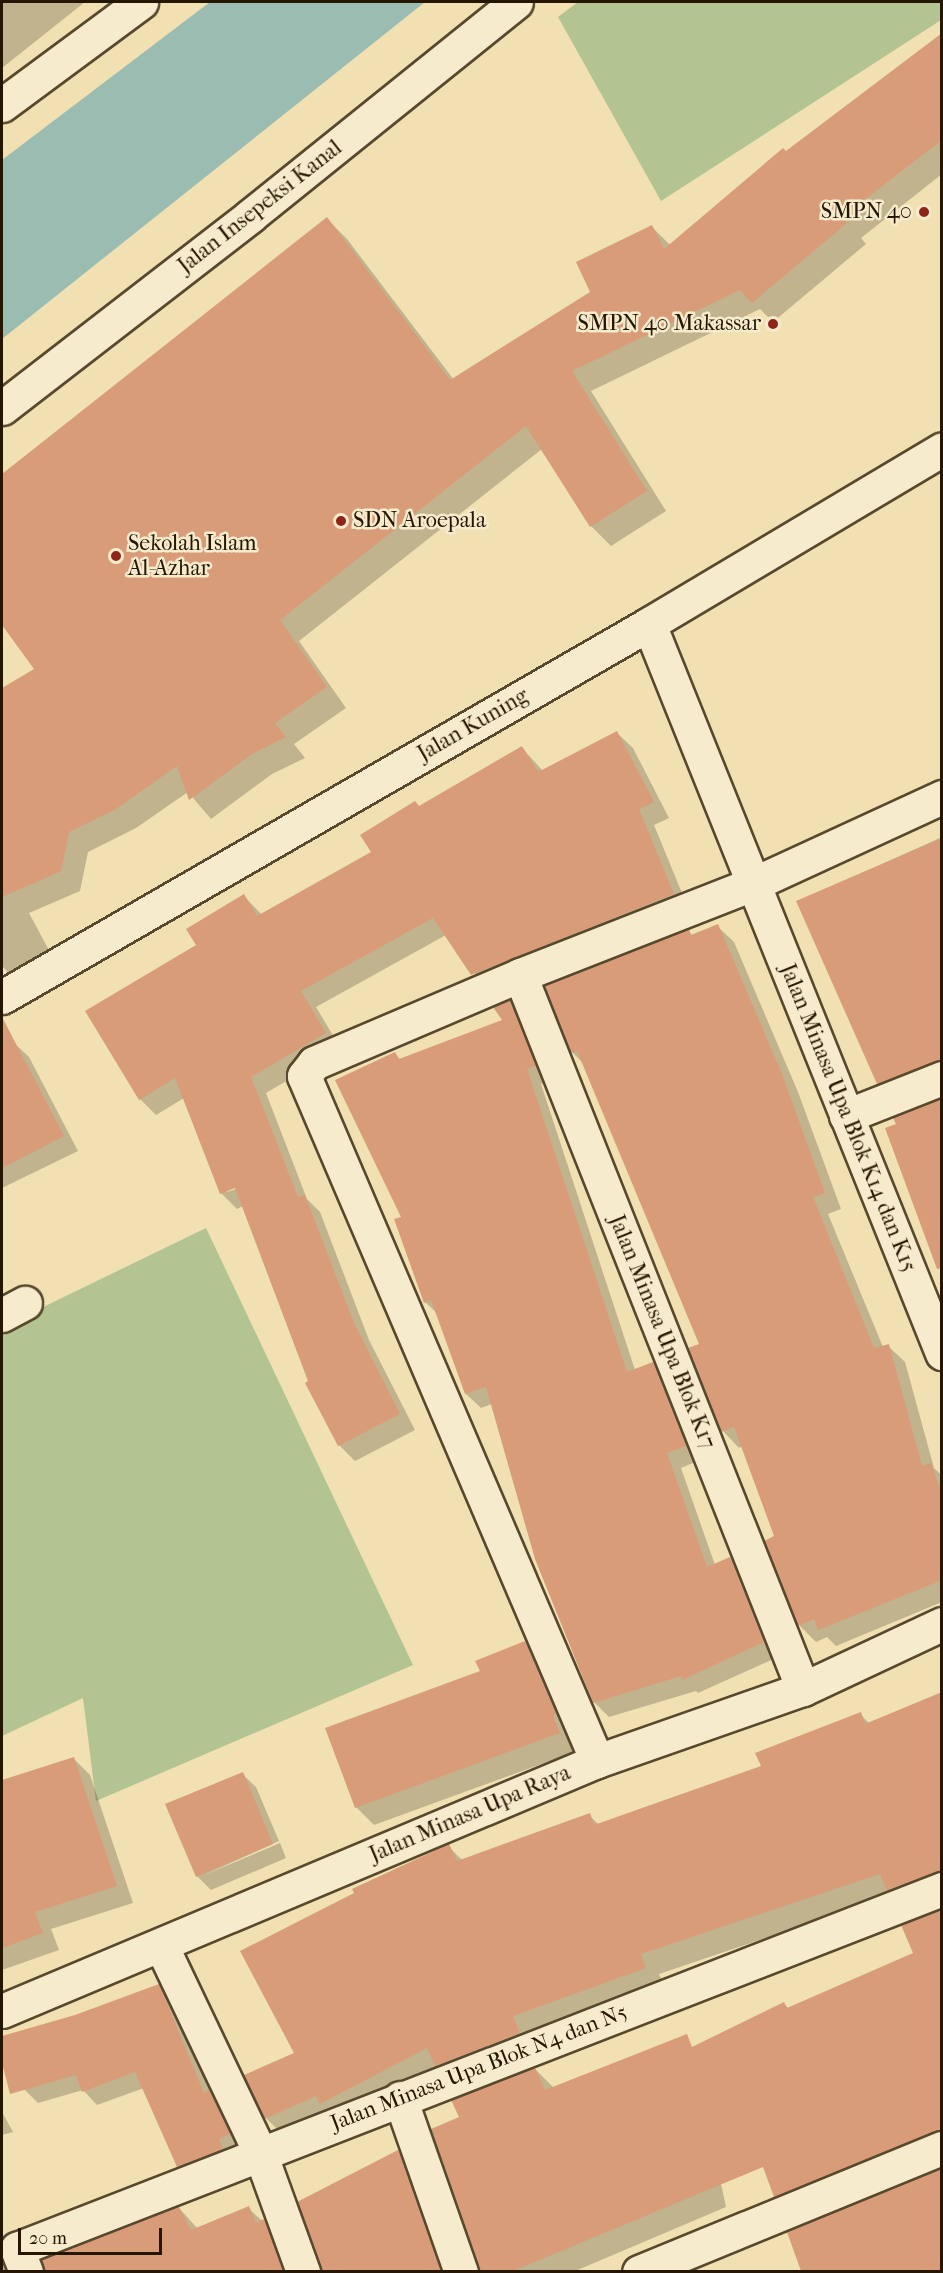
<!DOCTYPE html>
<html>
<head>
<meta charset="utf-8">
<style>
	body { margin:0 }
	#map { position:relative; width:943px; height:2273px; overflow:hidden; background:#f1e0b1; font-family:"IM FELL French Canon",serif }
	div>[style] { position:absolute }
	.green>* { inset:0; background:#b3c391 }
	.water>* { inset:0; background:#9bbcb1 }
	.shadow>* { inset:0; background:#0003 }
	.building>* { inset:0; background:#d89c79 }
	.roads { filter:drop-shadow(2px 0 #58482d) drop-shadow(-2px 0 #58482d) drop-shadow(0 2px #58482d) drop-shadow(0 -2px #58482d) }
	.minor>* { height:33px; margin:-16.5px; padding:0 16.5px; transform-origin:16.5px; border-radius:16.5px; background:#f6ebcc }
	.tertiary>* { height:33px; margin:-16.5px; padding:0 16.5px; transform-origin:16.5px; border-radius:16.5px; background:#f6ebcc }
	.dots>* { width:16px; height:16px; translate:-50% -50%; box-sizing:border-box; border:3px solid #f6ebcc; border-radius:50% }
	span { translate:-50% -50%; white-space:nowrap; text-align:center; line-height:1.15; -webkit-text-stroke:5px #f6ebcc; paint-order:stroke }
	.street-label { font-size:22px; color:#251601 }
	.poi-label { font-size:22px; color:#251601 }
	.right { translate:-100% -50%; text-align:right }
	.left { translate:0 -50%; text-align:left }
	.frame { position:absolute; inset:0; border:3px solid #251601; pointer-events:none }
	.scale { position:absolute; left:18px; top:2228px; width:144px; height:27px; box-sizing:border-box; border:3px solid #251601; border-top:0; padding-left:8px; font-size:18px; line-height:21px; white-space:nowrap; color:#251601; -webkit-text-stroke:4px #f6ebcc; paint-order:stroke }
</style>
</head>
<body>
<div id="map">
	<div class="green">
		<i style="clip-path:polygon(578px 2px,941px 2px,941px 20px,661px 201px,558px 17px)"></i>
		<i style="clip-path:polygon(206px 1228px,413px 1665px,96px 1801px,83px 1698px,2px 1736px,2px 1327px)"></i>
	</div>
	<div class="water">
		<i style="clip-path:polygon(210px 2px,425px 2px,2px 339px,2px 160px)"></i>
	</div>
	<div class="shadow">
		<i style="clip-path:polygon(2px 2px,85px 2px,2px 68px)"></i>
		<i style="clip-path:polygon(942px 36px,942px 174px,861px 238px,866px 244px,773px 322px,760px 309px,591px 391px,666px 511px,611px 546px,591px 526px,542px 449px,299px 641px,346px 708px,294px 744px,305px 758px,272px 774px,211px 819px,188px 792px,136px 828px,88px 852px,80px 891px,29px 913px,51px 954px,12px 976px,2px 966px,2px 690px,36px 670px,2px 622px,2px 475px,327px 219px,347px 239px,454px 380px,592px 293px,652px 227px,670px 245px)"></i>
		<i style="clip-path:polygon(evenodd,617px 733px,633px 748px,669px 818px,654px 825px,689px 910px,488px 990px,446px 935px,316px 1007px,341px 1049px,266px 1093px,307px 1199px,320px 1212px,369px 1340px,415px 1430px,355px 1461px,339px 1445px,310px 1382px,243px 1206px,237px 1209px,221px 1193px,184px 1098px,156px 1115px,140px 1099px,198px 945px,244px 896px,262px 915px,373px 852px,420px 807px,522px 748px,543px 771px,617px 733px,242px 1187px,227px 1192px,227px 1189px,242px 1187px)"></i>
		<i style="clip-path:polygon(942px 837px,942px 1079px,893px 1098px,878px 1083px,798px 902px)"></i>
		<i style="clip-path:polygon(717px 926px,734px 942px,798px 1092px,841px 1209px,828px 1214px,883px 1347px,888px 1346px,905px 1362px,934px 1468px,942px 1476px,942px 1602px,836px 1646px,827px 1637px,816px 1642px,800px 1626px,766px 1542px,776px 1537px,743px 1446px,739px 1448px,723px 1431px,701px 1344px,583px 1063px,572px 1052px,688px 931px,693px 936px)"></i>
		<i style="clip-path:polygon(509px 1002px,524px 1016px,550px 1081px,541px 1084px,635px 1370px,653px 1363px,667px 1378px,700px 1460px,681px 1468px,715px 1565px,730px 1558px,745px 1573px,778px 1657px,698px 1693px,696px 1691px,609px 1717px,594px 1702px,492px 1404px,481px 1408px,466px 1394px,438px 1314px,425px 1302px,403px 1217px,395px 1054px,401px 1060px,504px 1021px)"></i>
		<i style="clip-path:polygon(14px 1043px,29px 1057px,78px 1151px,2px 1188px,2px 1049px)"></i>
		<i style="clip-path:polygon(525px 1643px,543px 1660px,577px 1751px,374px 1825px,356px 1807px,482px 1672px)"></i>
		<i style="clip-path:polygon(942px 1693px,942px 1896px,893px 1895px,659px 1974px,665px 1988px,285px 2137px,266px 2118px,296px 2054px,448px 1846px,463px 1861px,589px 1815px,599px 1825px,763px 1767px,860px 1714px,870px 1724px)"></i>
		<i style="clip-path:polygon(74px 1759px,90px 1775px,133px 1903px,51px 1929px,59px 1950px,2px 1970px,2px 1801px)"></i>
		<i style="clip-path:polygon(242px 1774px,256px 1787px,279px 1841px,202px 1876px,280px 1843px,286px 1858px,211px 1890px,197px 1876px)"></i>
		<i style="clip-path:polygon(942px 1909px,942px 2155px,794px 2215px,775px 2196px,784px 2004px,789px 2009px,915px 1954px,903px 1926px)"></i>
		<i style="clip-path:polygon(158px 1986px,172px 1999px,211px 2094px,223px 2106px,243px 2148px,192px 2180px,178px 2166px,144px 2088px,97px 2105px,83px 2090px,38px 2103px,24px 2089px,76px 2016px)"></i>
		<i style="clip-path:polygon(694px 2057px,726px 2207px,573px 2272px,480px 2272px,461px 2117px,535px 2069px,553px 2087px)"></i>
		<i style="clip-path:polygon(2px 2112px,13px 2132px,2px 2135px)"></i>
		<i style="clip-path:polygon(398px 2152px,416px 2169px,452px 2272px,321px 2272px)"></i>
		<i style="clip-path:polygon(942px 2170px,942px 2272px,803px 2272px,789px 2233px)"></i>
		<i style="clip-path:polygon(179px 2208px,198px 2229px,248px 2208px,281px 2238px,295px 2272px,76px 2272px,69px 2251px)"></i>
		<i style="clip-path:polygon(2px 2247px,10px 2272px,2px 2272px)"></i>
	</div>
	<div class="building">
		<i style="clip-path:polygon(942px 33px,942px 140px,842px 217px,847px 223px,752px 303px,740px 290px,572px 371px,647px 491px,590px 527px,526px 426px,280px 620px,327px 687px,275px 723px,286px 737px,252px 754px,189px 800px,177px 766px,116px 809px,69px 832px,61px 871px,2px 897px,2px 688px,34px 669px,2px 625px,2px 474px,327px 217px,450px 380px,590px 292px,576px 262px,652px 225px,664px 249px,783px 148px,786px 151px)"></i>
		<i style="clip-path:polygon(617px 731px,654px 802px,639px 809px,674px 894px,471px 975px,433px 918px,301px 991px,326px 1033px,251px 1077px,298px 1197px,305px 1195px,354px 1323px,400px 1414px,338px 1446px,305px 1383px,308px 1381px,235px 1188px,220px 1194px,175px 1078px,139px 1100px,85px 1011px,196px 945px,186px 929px,244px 894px,257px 916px,371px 852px,360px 835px,415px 801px,419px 806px,522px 746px,538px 772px)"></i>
		<i style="clip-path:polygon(942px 838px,942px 1060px,877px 1084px,796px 901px)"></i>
		<i style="clip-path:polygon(718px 924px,782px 1074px,825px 1193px,813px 1197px,874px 1348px,889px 1344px,922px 1466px,931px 1463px,942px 1495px,942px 1580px,818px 1630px,814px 1619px,798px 1626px,764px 1541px,774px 1536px,734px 1427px,721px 1432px,688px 1348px,699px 1344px,577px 1051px,571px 1053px,544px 986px,689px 929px,691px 935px)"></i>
		<i style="clip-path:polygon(510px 1000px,536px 1066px,527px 1069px,627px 1372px,653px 1362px,686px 1446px,667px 1453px,707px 1567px,730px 1557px,764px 1642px,682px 1680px,681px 1676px,593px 1703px,535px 1559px,486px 1387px,465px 1394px,431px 1300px,424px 1303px,394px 1219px,401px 1217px,335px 1080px,395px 1052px,399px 1059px,502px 1020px,493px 1007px)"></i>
		<i style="clip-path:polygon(2px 1017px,64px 1136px,2px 1168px)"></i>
		<i style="clip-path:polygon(942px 1098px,942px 1268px,937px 1269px,885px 1128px,896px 1124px,893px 1118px)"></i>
		<i style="clip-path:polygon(525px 1641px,556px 1714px,553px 1715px,560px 1733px,355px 1808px,325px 1728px,480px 1671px,475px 1661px)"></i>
		<i style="clip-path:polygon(942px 1692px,942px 1871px,887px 1890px,880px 1874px,641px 1954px,646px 1968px,513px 2016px,520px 2033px,435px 2066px,427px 2048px,320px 2104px,316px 2096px,264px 2119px,244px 2075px,294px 2053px,240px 1951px,354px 1893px,352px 1889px,449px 1844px,457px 1861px,590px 1813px,594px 1825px,761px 1766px,755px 1753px,861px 1712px,865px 1724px)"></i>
		<i style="clip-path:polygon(74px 1757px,117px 1886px,35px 1912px,43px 1933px,2px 1948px,2px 1780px)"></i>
		<i style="clip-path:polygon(243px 1772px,273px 1844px,196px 1877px,165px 1804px)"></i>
		<i style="clip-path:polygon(942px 1909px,942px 2130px,774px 2197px,763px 2167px,513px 2271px,479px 2271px,431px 2129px,459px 2117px,451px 2100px,535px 2068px,545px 2090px,687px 2034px,692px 2047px,784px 2002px,787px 2008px,913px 1953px,901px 1925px)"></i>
		<i style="clip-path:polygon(159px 1984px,204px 2093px,209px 2090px,230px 2134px,219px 2139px,223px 2149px,177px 2167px,135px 2072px,82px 2092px,76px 2075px,10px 2094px,2px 2063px,2px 2036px,75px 2015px)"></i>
		<i style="clip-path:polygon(398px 2150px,441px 2271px,321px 2271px,297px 2202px)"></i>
		<i style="clip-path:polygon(942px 2168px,942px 2271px,801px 2271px,787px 2232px)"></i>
		<i style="clip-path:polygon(249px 2206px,256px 2223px,264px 2219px,283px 2271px,44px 2271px,41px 2260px,179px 2207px,191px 2230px)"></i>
	</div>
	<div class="roads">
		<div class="minor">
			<i style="left:649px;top:624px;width:786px;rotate:68.1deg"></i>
			<i style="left:520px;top:975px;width:768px;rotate:68.38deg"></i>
			<i style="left:2px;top:997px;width:747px;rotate:-29.96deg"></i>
			<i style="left:649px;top:624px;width:341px;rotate:-30.8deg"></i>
			<i style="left:846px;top:1116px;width:103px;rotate:-21.6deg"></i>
			<i style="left:2px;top:1315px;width:26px;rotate:-28deg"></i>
			<i style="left:597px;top:1761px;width:745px;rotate:-113.16deg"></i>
			<i style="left:304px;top:1076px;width:16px;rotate:-52deg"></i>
			<i style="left:314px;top:1063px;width:224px;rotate:-23.1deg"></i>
			<i style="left:520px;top:975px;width:252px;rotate:-21.4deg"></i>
			<i style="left:755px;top:883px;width:206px;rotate:-24.7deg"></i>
			<i style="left:161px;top:1945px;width:230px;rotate:64.5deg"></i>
			<i style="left:260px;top:2153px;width:127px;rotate:70.1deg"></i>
			<i style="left:400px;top:2098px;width:184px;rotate:70.7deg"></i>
			<i style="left:26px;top:2272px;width:25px;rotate:-111deg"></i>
			<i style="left:17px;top:2249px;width:993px;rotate:-21.27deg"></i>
			<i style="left:639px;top:2272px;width:327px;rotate:-22.3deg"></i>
		</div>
		<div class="tertiary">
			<i style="left:2px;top:105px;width:173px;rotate:-36.5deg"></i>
			<i style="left:2px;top:408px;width:314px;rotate:-37.7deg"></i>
			<i style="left:250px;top:216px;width:341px;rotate:-38.8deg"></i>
			<i style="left:2px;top:2011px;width:645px;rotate:-22.79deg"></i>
			<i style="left:597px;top:1761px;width:218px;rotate:-19.3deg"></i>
			<i style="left:803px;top:1689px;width:153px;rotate:-25.1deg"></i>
		</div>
	</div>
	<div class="dots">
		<i style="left:924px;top:212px;background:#8f2418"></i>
		<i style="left:773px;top:324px;background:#8f2418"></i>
		<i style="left:341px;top:521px;background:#8f2418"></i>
		<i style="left:116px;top:556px;background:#8f2418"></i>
	</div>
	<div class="street-label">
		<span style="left:260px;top:207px;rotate:-38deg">Jalan Insepeksi Kanal</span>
		<span style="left:473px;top:725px;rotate:-30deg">Jalan Kuning</span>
		<span style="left:848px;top:1118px;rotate:68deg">Jalan Minasa Upa Blok K14 dan K15</span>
		<span style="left:662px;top:1332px;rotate:68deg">Jalan Minasa Upa Blok K17</span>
		<span style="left:470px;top:1814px;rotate:-23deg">Jalan Minasa Upa Raya</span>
		<span style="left:479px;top:2068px;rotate:-21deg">Jalan Minasa Upa Blok N4 dan N5</span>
	</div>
	<div class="poi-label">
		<span class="right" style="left:912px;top:212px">SMPN 40</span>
		<span class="right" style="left:761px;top:324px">SMPN 40 Makassar</span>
		<span class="left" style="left:353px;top:521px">SDN Aroepala</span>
		<span class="left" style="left:128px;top:556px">Sekolah Islam<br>Al-Azhar</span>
	</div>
	<div class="frame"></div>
	<div class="scale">20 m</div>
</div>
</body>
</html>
